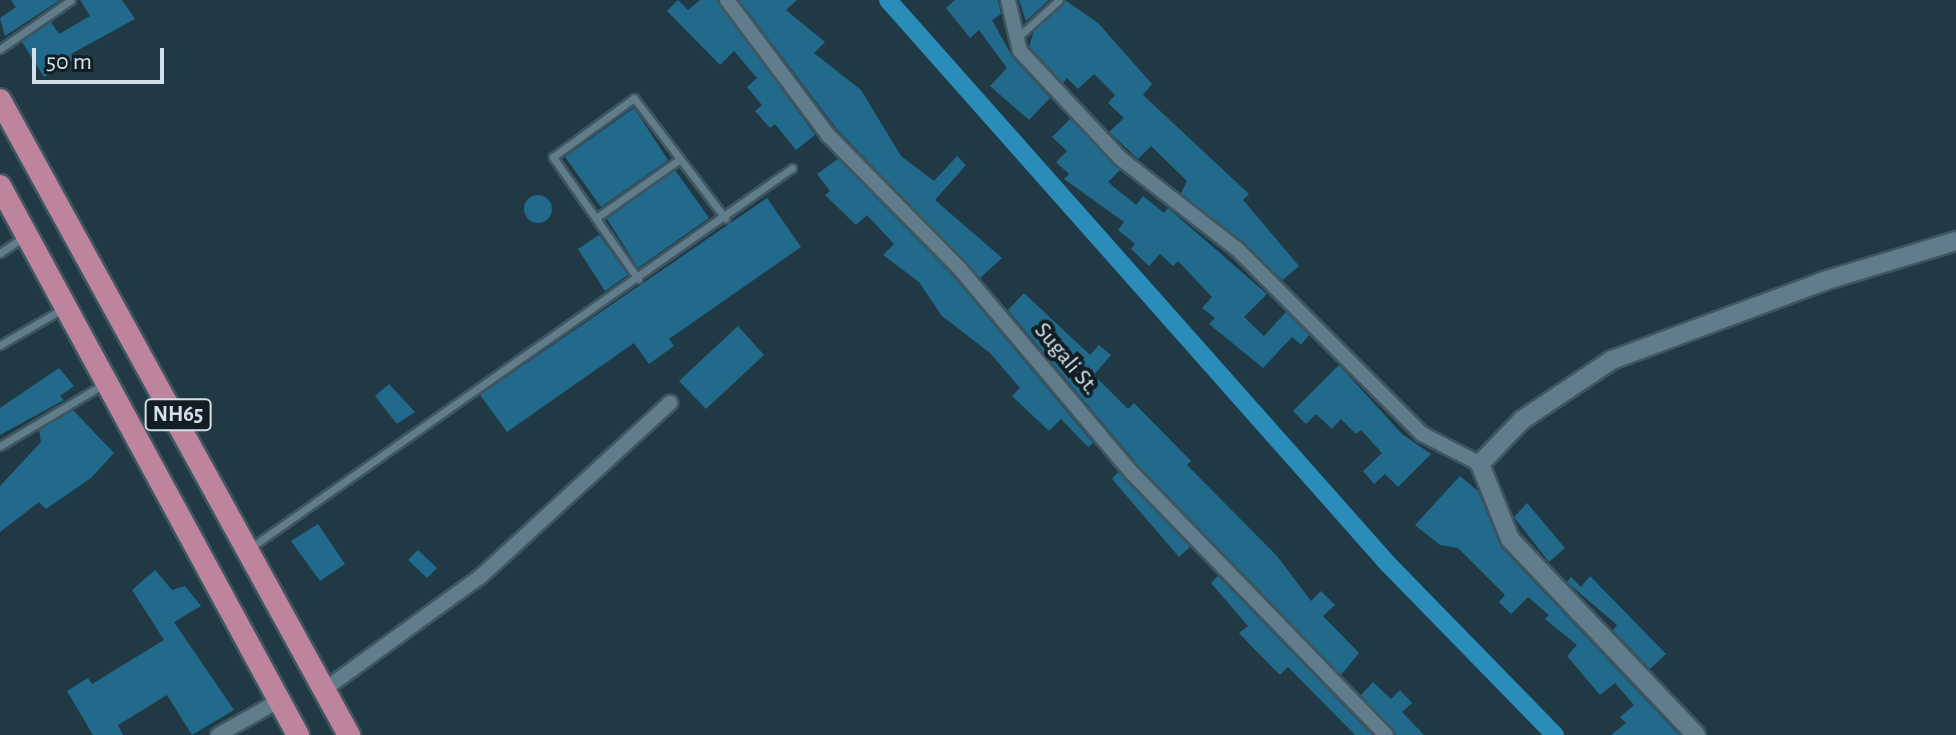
<!DOCTYPE html>
<html>
<head>
<meta charset="utf-8">
<style>
	body { margin:0 }
	#map { position:relative; width:1956px; height:735px; overflow:hidden; background:#203945; font-family:"Alegreya Sans",sans-serif }
	div>[style] { position:absolute }
	.canal>* { height:18px; margin:-9px; padding:0 9px; transform-origin:9px; border-radius:9px; background:#2a8db9 }
	.building>* { inset:0; background:#216a8b }
	.round { border-radius:50% }
	.roads { filter:drop-shadow(2px 0 #3f5660) drop-shadow(-2px 0 #3f5660) drop-shadow(0 2px #3f5660) drop-shadow(0 -2px #3f5660) }
	.service>* { height:7px; margin:-3.5px; padding:0 3.5px; transform-origin:3.5px; border-radius:3.5px; background:#617c8a }
	.minor>* { height:14px; margin:-7px; padding:0 7px; transform-origin:7px; border-radius:7px; background:#617c8a }
	.tertiary>* { height:18px; margin:-9px; padding:0 9px; transform-origin:9px; border-radius:9px; background:#617c8a }
	.trunk>* { height:22px; margin:-11px; padding:0 11px; transform-origin:11px; border-radius:11px; background:#be849e }
	span { translate:-50% -50%; white-space:nowrap; text-align:center; line-height:1.15; -webkit-text-stroke:8px #131e24; paint-order:stroke }
	.shield-label span { padding:2px 6px; background:#131e24; border:2px solid; border-radius:6px; -webkit-text-stroke-width:0 }
	.shield-label { font-size:22px; color:#d2e0e9; font-weight:700 }
	.street-label { font-size:24px; color:#d2e0e9 }
	.scale { position:absolute; left:32px; top:48px; width:132px; height:36px; box-sizing:border-box; border:4px solid #d2e0e9; border-top:0; padding-left:10px; font-size:24px; line-height:28px; white-space:nowrap; color:#d2e0e9; -webkit-text-stroke:6px #131e24; paint-order:stroke }
</style>
</head>
<body>
<div id="map">
	<div class="canal">
		<i style="left:888px;top:0;width:754px;rotate:48.44deg"></i>
		<i style="left:1388px;top:564px;width:239px;rotate:45.7deg"></i>
	</div>
	<div class="building">
		<i style="clip-path:polygon(11px 0,60px 0,5px 36px,0 18px,16px 7px)"></i>
		<i style="clip-path:polygon(80px 0,122px 0,135px 19px,71px 54px,74px 59px,44px 77px,22px 42px,51px 22px,59px 34px,90px 16px)"></i>
		<i style="clip-path:polygon(678px 0,688px 10px,700px 0,717px 0,815px 135px,796px 150px,775px 124px,770px 128px,755px 111px,762px 105px,747px 87px,757px 78px,734px 51px,720px 65px,667px 11px)"></i>
		<i style="clip-path:polygon(739px 0,797px 0,786px 10px,825px 42px,814px 53px,861px 90px,901px 156px,934px 181px,957px 156px,966px 165px,935px 200px,1002px 258px,980px 278px,836px 128px)"></i>
		<i style="clip-path:polygon(955px 0,998px 0,1001px 14px,992px 20px,1013px 58px,1050px 98px,1029px 120px,990px 86px,1007px 68px,979px 30px,970px 38px,946px 8px)"></i>
		<i style="clip-path:polygon(1019px 0,1049px 0,1026px 21px)"></i>
		<i style="clip-path:polygon(1065px 0,1098px 23px,1152px 84px,1143px 95px,1249px 194px,1243px 200px,1299px 266px,1283px 280px,1181px 193px,1187px 181px,1151px 146px,1138px 159px,1109px 132px,1124px 118px,1108px 103px,1115px 95px,1094px 74px,1078px 89px,1067px 78px,1063px 83px,1029px 46px,1034px 31px)"></i>
		<i style="clip-path:polygon(634px 108px,668px 160px,601px 207px,565px 157px)"></i>
		<i style="clip-path:polygon(1070px 119px,1120px 170px,1108px 182px,1136px 205px,1143px 196px,1164px 213px,1168px 208px,1267px 294px,1244px 317px,1264px 336px,1286px 312px,1309px 335px,1301px 345px,1292px 337px,1263px 368px,1209px 324px,1215px 318px,1202px 308px,1212px 297px,1178px 261px,1173px 266px,1160px 254px,1149px 266px,1131px 249px,1135px 244px,1118px 230px,1124px 222px,1064px 179px,1069px 174px,1056px 162px,1067px 151px,1052px 137px)"></i>
		<i style="clip-path:polygon(838px 159px,953px 276px,1093px 443px,1088px 447px,1061px 419px,1049px 431px,1012px 396px,1020px 388px,990px 353px,942px 316px,919px 282px,883px 255px,894px 244px,867px 215px,856px 225px,825px 195px,830px 191px,817px 174px)"></i>
		<i style="clip-path:polygon(675px 170px,709px 218px,638px 268px,607px 219px)"></i>
		<i class="round" style="left:524px;top:195px;width:28px;height:28px"></i>
		<i style="clip-path:polygon(767px 198px,801px 247px,669px 339px,674px 346px,649px 364px,634px 343px,507px 432px,480px 395px)"></i>
		<i style="clip-path:polygon(599px 235px,628px 275px,605px 291px,578px 249px)"></i>
		<i style="clip-path:polygon(1024px 293px,1090px 355px,1099px 345px,1111px 355px,1094px 375px,1128px 409px,1134px 403px,1191px 461px,1187px 465px,1277px 556px,1311px 601px,1321px 591px,1335px 605px,1323px 616px,1359px 653px,1341px 675px,1139px 466px,1008px 310px)"></i>
		<i style="clip-path:polygon(738px 326px,764px 355px,706px 409px,679px 381px)"></i>
		<i style="clip-path:polygon(1339px 365px,1402px 434px,1431px 454px,1398px 487px,1385px 474px,1374px 484px,1363px 471px,1382px 453px,1361px 430px,1356px 434px,1341px 419px,1332px 429px,1316px 414px,1306px 424px,1293px 411px)"></i>
		<i style="clip-path:polygon(59px 368px,74px 386px,60px 396px,64px 400px,0 435px,0 408px)"></i>
		<i style="clip-path:polygon(389px 384px,415px 412px,397px 424px,375px 396px)"></i>
		<i style="clip-path:polygon(73px 410px,114px 453px,91px 478px,46px 509px,39px 502px,0 532px,0 486px,41px 442px,39px 430px)"></i>
		<i style="clip-path:polygon(1118px 472px,1190px 547px,1179px 557px,1112px 479px)"></i>
		<i style="clip-path:polygon(1460px 476px,1478px 491px,1501px 547px,1679px 735px,1611px 735px,1626px 723px,1620px 717px,1634px 705px,1615px 683px,1600px 695px,1567px 656px,1577px 645px,1545px 619px,1549px 615px,1528px 597px,1511px 614px,1499px 602px,1505px 595px,1458px 548px,1440px 545px,1415px 525px)"></i>
		<i style="clip-path:polygon(1527px 503px,1565px 548px,1549px 562px,1514px 517px)"></i>
		<i style="clip-path:polygon(318px 524px,345px 564px,320px 581px,291px 541px)"></i>
		<i style="clip-path:polygon(418px 550px,437px 568px,427px 578px,408px 560px)"></i>
		<i style="clip-path:polygon(155px 570px,172px 590px,185px 586px,201px 606px,174px 622px,234px 710px,192px 735px,167px 695px,118px 725px,123px 735px,93px 735px,67px 691px,88px 678px,92px 684px,164px 640px,132px 590px)"></i>
		<i style="clip-path:polygon(1218px 576px,1372px 735px,1355px 735px,1288px 667px,1280px 675px,1255px 650px,1239px 633px,1248px 626px,1211px 583px)"></i>
		<i style="clip-path:polygon(1590px 576px,1666px 654px,1650px 669px,1613px 630px,1617px 625px,1567px 582px,1571px 577px,1581px 587px)"></i>
		<i style="clip-path:polygon(1373px 682px,1391px 699px,1400px 690px,1412px 703px,1402px 712px,1424px 735px,1396px 735px,1361px 695px)"></i>
	</div>
	<div class="roads">
		<div class="service">
			<i style="left:1018px;top:37px;width:55px;rotate:-42.1deg"></i>
			<i style="left:0;top:49px;width:86px;rotate:-34.6deg"></i>
			<i style="left:596px;top:218px;width:103px;rotate:-35.1deg"></i>
			<i style="left:0;top:253px;width:30px;rotate:-34deg"></i>
			<i style="left:638px;top:279px;width:149px;rotate:-124.9deg"></i>
			<i style="left:553px;top:157px;width:100px;rotate:-36.1deg"></i>
			<i style="left:634px;top:98px;width:151px;rotate:52.8deg"></i>
			<i style="left:0;top:345px;width:74px;rotate:-30deg"></i>
			<i style="left:0;top:446px;width:121px;rotate:-30.8deg"></i>
			<i style="left:250px;top:548px;width:662px;rotate:-35.03deg"></i>
		</div>
		<div class="minor">
			<i style="left:727px;top:0;width:169px;rotate:53.2deg"></i>
			<i style="left:828px;top:135px;width:188px;rotate:45.4deg"></i>
			<i style="left:960px;top:269px;width:267px;rotate:49.9deg"></i>
			<i style="left:1132px;top:473px;width:365px;rotate:45.9deg"></i>
			<i style="left:1008px;top:0;width:52px;rotate:76.8deg"></i>
			<i style="left:1020px;top:51px;width:146px;rotate:46.9deg"></i>
			<i style="left:1120px;top:158px;width:148px;rotate:37.9deg"></i>
			<i style="left:1237px;top:249px;width:262px;rotate:45deg"></i>
			<i style="left:1422px;top:434px;width:65px;rotate:27.3deg"></i>
			<i style="left:325px;top:689px;width:191px;rotate:-35.9deg"></i>
			<i style="left:480px;top:577px;width:258px;rotate:-42.5deg"></i>
			<i style="left:218px;top:735px;width:71px;rotate:-29.4deg"></i>
		</div>
		<div class="tertiary">
			<i style="left:1696px;top:735px;width:270px;rotate:-133.5deg"></i>
			<i style="left:1510px;top:539px;width:81px;rotate:-111.8deg"></i>
			<i style="left:1480px;top:464px;width:61px;rotate:-46.3deg"></i>
			<i style="left:1522px;top:420px;width:108px;rotate:-33.7deg"></i>
			<i style="left:1612px;top:360px;width:226px;rotate:-20.4deg"></i>
			<i style="left:1824px;top:281px;width:138px;rotate:-16.9deg"></i>
		</div>
		<div class="trunk">
			<i style="left:0;top:100px;width:725px;rotate:61.21deg"></i>
			<i style="left:0;top:186px;width:625px;rotate:61.51deg"></i>
		</div>
	</div>
	<div class="shield-label">
		<span style="left:178px;top:415px">NH65</span>
	</div>
	<div class="street-label">
		<span style="left:1066px;top:359px;rotate:50deg">Sugali St.</span>
	</div>
	<div class="scale">50 m</div>
</div>
</body>
</html>
